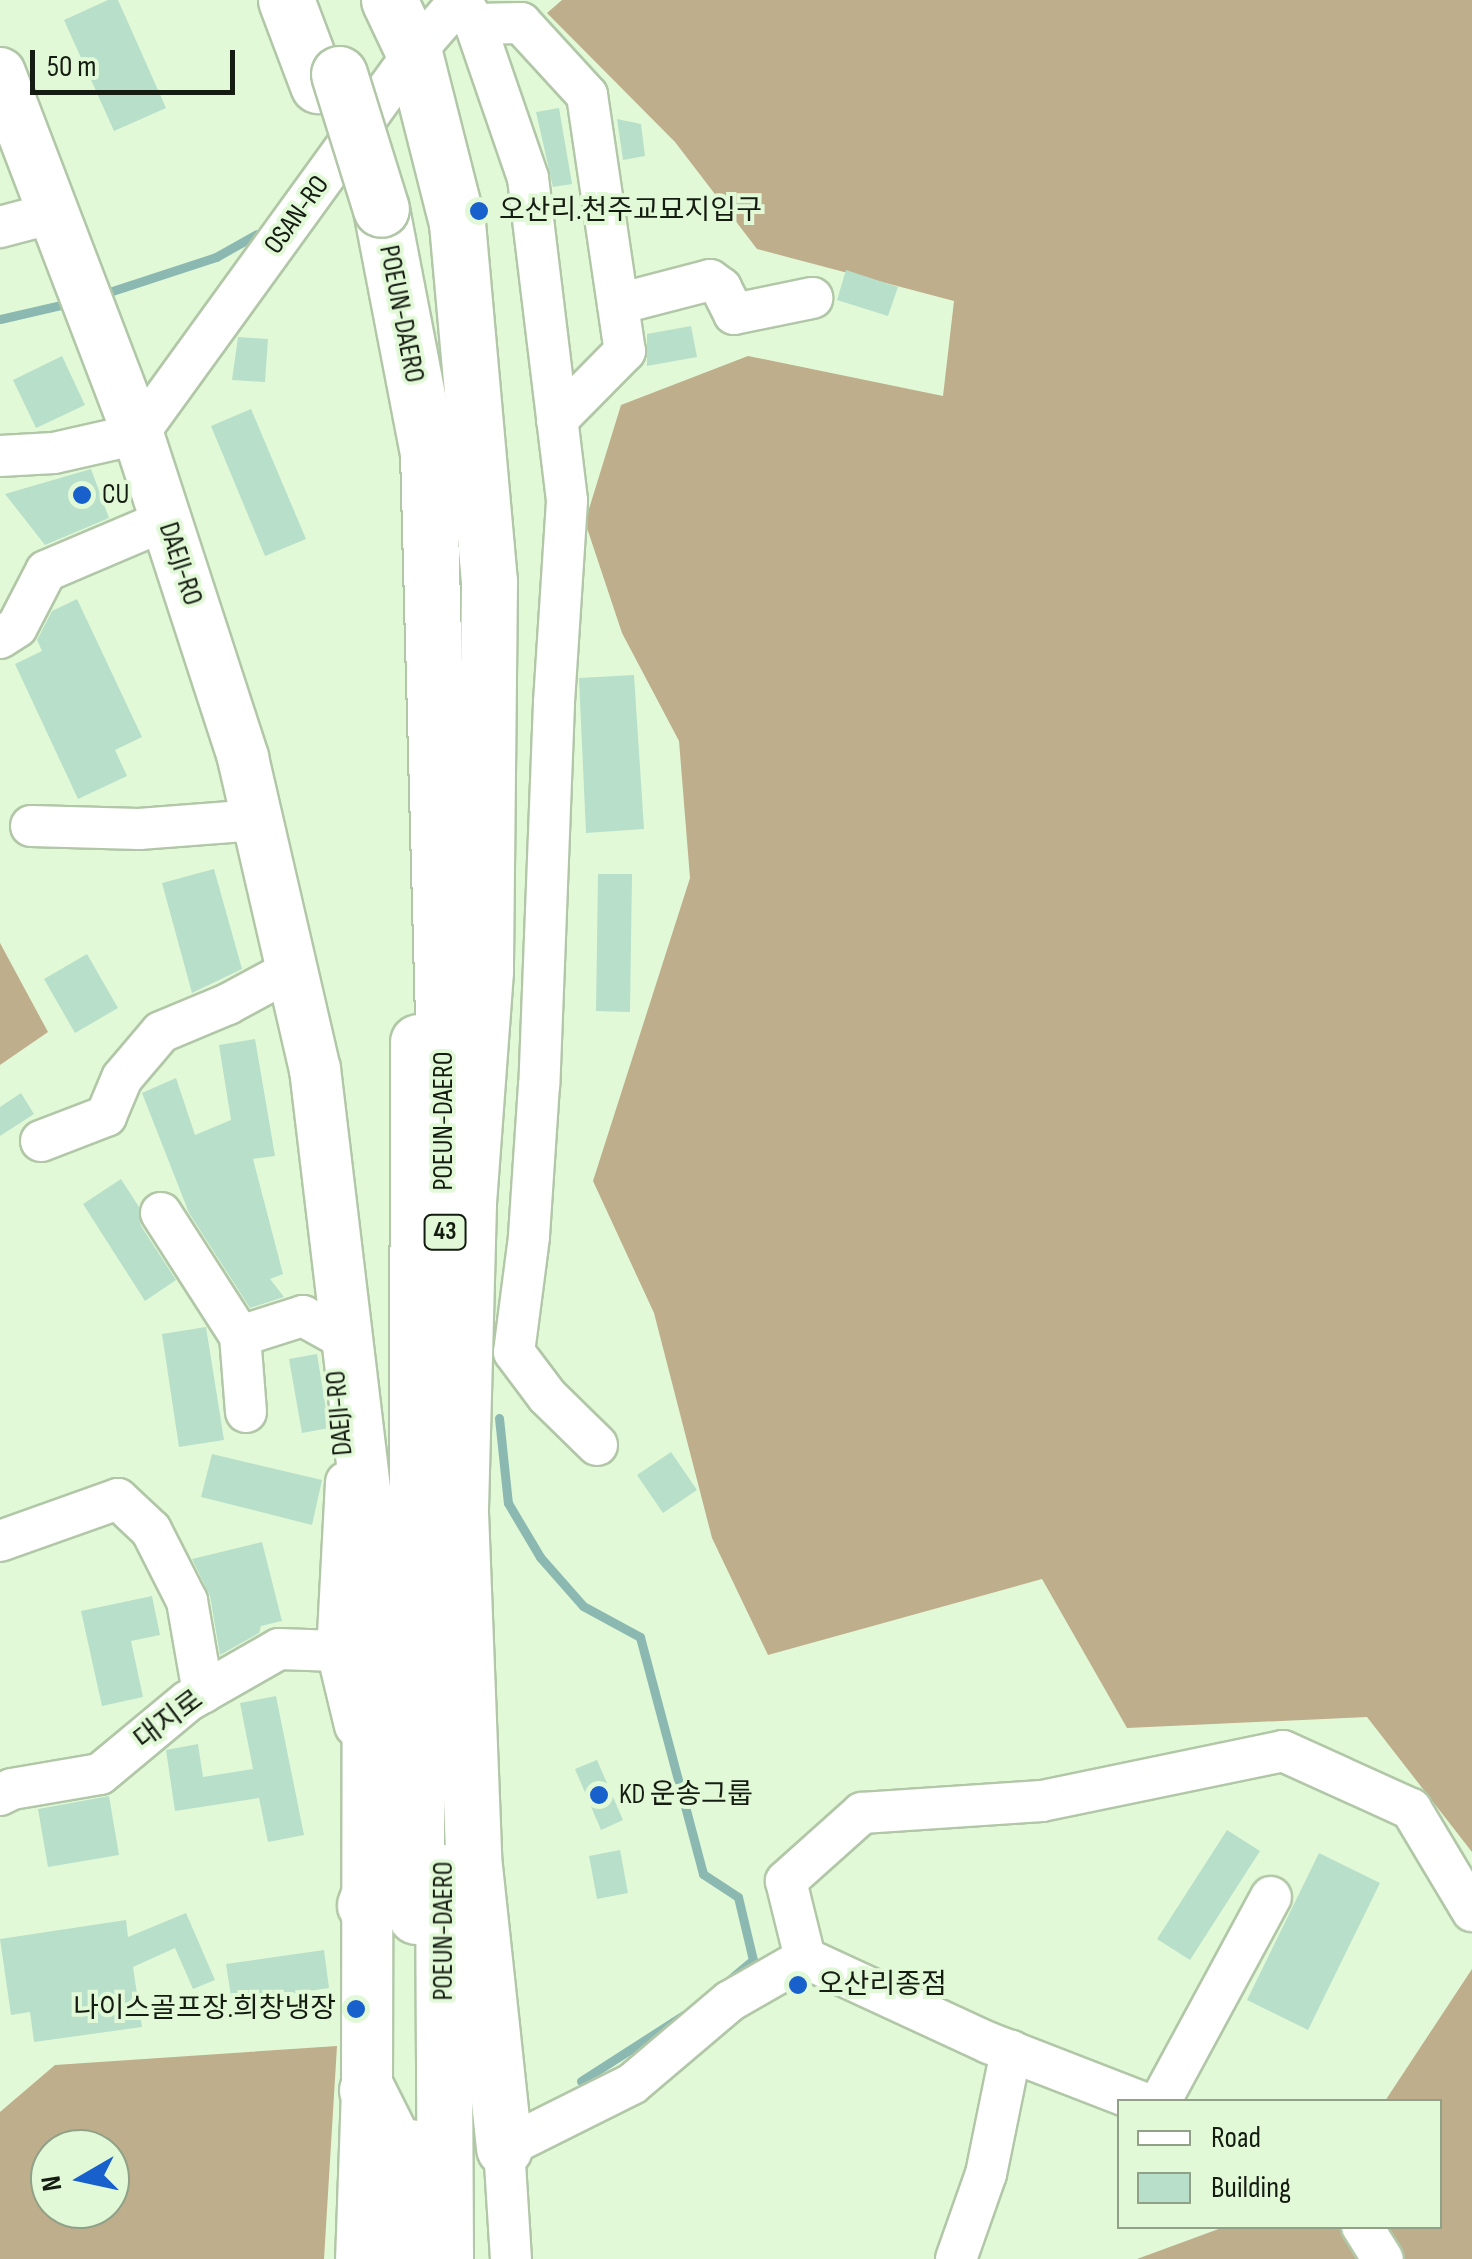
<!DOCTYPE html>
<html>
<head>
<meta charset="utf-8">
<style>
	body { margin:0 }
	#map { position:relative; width:1472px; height:2259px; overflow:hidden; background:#e2f9d8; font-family:"Sofia Sans Condensed","Noto Sans KR",sans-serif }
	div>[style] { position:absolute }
	.forest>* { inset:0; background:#beae8b }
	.stream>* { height:9px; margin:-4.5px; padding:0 4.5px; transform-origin:4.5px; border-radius:4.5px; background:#8bb9b2 }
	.building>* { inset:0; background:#b8dfc9 }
	.roads { filter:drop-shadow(2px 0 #b1c7a7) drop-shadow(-2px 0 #b1c7a7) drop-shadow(0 2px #b1c7a7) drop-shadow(0 -2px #b1c7a7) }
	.minor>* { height:40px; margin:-20px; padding:0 20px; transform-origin:20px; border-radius:20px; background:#fff }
	.major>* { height:50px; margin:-25px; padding:0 25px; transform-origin:25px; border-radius:25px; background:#fff }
	.highway>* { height:55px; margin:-27.5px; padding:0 27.5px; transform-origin:27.5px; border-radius:27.5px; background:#fff }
	.bridges { filter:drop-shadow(2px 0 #b1c7a7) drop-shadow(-2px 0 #b1c7a7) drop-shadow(0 2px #b1c7a7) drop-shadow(0 -2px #b1c7a7) }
	.highway-bridge>* { height:55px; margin:-27.5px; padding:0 27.5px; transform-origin:27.5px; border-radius:27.5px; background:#fff }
	.dots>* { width:28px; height:28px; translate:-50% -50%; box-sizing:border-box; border:5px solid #e2f9d8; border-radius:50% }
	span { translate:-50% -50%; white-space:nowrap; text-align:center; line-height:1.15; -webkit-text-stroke:8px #e2f9d8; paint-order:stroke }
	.shield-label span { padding:2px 8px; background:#e2f9d8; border:2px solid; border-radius:8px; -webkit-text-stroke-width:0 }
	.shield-label { font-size:25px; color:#151c11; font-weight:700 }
	.poi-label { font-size:28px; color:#151c11 }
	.left { translate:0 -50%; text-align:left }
	.right { translate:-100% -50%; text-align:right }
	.street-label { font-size:28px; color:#151c11 }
	.legend { position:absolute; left:1117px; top:2099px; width:325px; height:130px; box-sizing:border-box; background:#e2f9d8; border:2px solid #90a188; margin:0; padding:12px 18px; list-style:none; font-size:30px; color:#151c11 }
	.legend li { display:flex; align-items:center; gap:20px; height:50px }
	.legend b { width:50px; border:2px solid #90a188 }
	.north { position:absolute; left:30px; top:2129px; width:100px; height:100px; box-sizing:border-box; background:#e2f9d8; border:2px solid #90a188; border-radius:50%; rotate:261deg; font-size:28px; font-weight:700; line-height:40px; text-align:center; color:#151c11 }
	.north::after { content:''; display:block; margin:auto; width:35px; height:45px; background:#1860cb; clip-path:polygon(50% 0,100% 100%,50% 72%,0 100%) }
	.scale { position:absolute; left:30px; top:50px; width:205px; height:45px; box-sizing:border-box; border:5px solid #151c11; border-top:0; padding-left:12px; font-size:30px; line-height:35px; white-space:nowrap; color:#151c11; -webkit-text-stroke:8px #e2f9d8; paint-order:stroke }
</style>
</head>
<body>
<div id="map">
	<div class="forest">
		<i style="clip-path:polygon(562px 0,1472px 0,1472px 1852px,1367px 1717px,1127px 1728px,1042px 1579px,768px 1655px,712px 1538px,654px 1313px,593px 1181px,690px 878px,679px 741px,622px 633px,585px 522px,621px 405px,748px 356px,943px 396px,954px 301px,757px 249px,675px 142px,547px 13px)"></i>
		<i style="clip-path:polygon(0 943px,48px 1032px,0 1065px)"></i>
		<i style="clip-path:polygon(1472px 1969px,1472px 2259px,1137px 2259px,1224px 2227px,1440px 2226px,1440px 2102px,1385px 2101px)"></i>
		<i style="clip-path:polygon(evenodd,337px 2046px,324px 2259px,0 2259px,0 2112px,55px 2065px,337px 2046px,50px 2149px,110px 2149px,110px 2209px,50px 2209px,50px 2149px)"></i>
	</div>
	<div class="stream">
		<i style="left:100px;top:295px;width:122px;rotate:-18.1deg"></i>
		<i style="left:216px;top:257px;width:47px;rotate:-29.3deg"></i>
		<i style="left:0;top:319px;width:72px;rotate:-12.9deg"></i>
		<i style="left:499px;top:1418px;width:85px;rotate:84deg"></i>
		<i style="left:508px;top:1503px;width:63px;rotate:59.3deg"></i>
		<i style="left:540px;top:1557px;width:65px;rotate:48.7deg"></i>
		<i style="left:583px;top:1606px;width:65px;rotate:28.5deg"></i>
		<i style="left:640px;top:1637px;width:245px;rotate:75.1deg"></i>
		<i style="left:703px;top:1874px;width:42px;rotate:33.3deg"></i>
		<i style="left:738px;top:1897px;width:65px;rotate:76.6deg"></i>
		<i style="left:753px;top:1960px;width:33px;rotate:140deg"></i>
		<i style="left:581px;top:2081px;width:122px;rotate:-32.7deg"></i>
	</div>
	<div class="building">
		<i style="clip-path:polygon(108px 0,118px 0,166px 108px,114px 131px,64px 20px)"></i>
		<i style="clip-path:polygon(559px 108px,572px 184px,553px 187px,536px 112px)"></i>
		<i style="clip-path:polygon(617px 119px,641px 124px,645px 156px,623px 160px)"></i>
		<i style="clip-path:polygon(846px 270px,898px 287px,888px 316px,837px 300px)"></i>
		<i style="clip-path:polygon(691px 326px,697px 357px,647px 366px,647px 334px)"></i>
		<i style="clip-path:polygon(238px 337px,268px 339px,265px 382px,232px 380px)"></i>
		<i style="clip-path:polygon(62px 356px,85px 405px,36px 428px,13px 380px)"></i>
		<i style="clip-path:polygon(251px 409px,306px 539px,265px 556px,211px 426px)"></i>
		<i style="clip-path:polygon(91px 469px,109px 518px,45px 545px,5px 494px)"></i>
		<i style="clip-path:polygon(77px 599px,142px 737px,115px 750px,127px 776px,78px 799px,15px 664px,42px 651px,37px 640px,52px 611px)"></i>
		<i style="clip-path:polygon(634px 675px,644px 829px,586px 833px,579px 678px)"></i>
		<i style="clip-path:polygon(214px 869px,242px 969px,192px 993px,162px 883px)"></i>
		<i style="clip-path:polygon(598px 874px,632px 874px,630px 1012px,596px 1011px)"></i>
		<i style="clip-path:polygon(87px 954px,118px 1008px,75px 1033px,44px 979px)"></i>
		<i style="clip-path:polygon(255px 1039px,275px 1156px,253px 1159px,283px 1274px,270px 1279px,284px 1297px,250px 1308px,189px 1213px,142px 1093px,176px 1078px,195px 1135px,231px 1120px,219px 1045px)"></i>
		<i style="clip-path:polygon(21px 1093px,34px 1114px,0 1136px,0 1107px)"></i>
		<i style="clip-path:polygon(121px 1179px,139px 1207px,141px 1226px,176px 1280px,145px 1301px,83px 1204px)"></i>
		<i style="clip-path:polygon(206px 1327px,224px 1440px,179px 1447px,162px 1334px)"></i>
		<i style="clip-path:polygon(317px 1354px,329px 1428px,302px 1433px,289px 1359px)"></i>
		<i style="clip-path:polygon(671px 1452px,697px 1490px,663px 1513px,637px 1475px)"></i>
		<i style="clip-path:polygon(212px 1454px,322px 1480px,312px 1525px,201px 1497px)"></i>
		<i style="clip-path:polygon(262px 1542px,282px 1621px,261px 1626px,259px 1633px,220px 1655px,210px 1596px,192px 1559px)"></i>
		<i style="clip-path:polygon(152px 1596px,160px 1635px,131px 1641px,143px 1697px,102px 1706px,81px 1611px)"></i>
		<i style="clip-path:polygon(276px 1696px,304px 1835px,268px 1842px,259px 1798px,175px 1811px,166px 1750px,198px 1744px,203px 1777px,253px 1769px,240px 1703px)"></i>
		<i style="clip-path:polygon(597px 1760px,623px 1820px,601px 1830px,575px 1769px)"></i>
		<i style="clip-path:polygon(109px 1796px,119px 1855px,48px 1867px,38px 1809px)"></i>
		<i style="clip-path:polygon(1227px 1830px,1260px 1851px,1190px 1960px,1157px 1939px)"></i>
		<i style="clip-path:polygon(620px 1850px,628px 1893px,597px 1899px,589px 1856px)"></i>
		<i style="clip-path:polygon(1319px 1853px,1380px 1883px,1308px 2030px,1247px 2000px)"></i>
		<i style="clip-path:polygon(186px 1913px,215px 1980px,193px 1989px,175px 1948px,133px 1967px,142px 2027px,34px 2042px,30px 2012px,11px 2015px,0 1939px,126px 1920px,128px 1937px)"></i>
		<i style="clip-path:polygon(324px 1950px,329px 1988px,232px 2003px,226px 1964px)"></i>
	</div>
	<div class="roads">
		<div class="minor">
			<i style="left:461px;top:0;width:28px;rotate:60deg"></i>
			<i style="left:475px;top:24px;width:163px;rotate:71deg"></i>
			<i style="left:528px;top:178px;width:325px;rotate:83.1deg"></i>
			<i style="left:567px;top:501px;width:202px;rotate:93.7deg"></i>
			<i style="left:554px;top:703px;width:382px;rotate:92.2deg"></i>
			<i style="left:539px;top:1085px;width:152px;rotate:93.8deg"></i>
			<i style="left:529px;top:1237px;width:116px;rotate:97.4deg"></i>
			<i style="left:514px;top:1352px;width:55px;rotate:53.1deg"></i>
			<i style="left:547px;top:1396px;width:70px;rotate:44.4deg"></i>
			<i style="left:475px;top:24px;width:46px;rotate:-1.2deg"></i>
			<i style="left:521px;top:23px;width:98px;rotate:47.5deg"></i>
			<i style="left:587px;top:95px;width:259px;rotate:81.6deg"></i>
			<i style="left:625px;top:351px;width:97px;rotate:134.6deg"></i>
			<i style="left:0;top:227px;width:55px;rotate:-14.8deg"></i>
			<i style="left:618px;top:304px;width:95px;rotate:-14.6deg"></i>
			<i style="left:710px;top:280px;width:14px;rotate:36deg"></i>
			<i style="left:721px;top:288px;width:29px;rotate:63deg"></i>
			<i style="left:734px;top:314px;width:80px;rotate:-11.6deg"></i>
			<i style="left:0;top:456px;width:54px;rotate:-3.2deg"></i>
			<i style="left:54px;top:453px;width:86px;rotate:-12.7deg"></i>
			<i style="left:138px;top:434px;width:470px;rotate:-54.1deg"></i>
			<i style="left:414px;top:53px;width:70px;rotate:-49deg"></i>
			<i style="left:0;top:638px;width:20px;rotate:-33deg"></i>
			<i style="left:17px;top:627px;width:63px;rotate:-62.6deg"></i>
			<i style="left:46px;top:571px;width:130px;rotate:-23deg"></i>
			<i style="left:31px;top:826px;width:108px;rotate:1.6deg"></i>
			<i style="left:139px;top:829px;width:118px;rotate:-4.4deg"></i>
			<i style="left:41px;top:1141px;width:70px;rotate:-21deg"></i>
			<i style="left:106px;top:1116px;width:41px;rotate:-67.2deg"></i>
			<i style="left:122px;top:1078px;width:60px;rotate:-49.7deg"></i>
			<i style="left:161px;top:1032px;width:73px;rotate:-22.7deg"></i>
			<i style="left:228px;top:1004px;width:72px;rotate:-28.4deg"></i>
			<i style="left:161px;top:1213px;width:146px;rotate:57.3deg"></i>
			<i style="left:246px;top:1412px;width:76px;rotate:-94.5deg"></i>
			<i style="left:240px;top:1336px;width:66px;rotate:-17.6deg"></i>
			<i style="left:303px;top:1316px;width:35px;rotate:29deg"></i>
			<i style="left:346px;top:1482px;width:169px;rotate:93deg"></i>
			<i style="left:337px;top:1651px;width:77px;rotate:76.5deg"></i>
			<i style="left:0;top:1541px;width:125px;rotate:-19.6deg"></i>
			<i style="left:118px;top:1499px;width:45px;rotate:43.2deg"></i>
			<i style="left:151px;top:1530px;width:80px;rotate:63.1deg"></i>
			<i style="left:187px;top:1601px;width:93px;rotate:80.1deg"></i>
			<i style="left:0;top:1795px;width:13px;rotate:-27deg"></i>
			<i style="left:12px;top:1789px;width:89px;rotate:-9.7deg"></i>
			<i style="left:100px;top:1774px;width:114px;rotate:-39.7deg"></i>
			<i style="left:188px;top:1701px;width:105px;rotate:-29.7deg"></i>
			<i style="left:279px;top:1649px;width:58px;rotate:2deg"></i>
			<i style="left:805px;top:1958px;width:203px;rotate:24.8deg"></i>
			<i style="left:989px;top:2043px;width:163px;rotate:21.2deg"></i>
			<i style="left:1160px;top:2102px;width:233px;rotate:-61.6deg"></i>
			<i style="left:1362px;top:2226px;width:39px;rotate:58deg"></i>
			<i style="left:511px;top:2259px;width:111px;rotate:-93.6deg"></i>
			<i style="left:504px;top:2148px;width:143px;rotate:-26.6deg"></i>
			<i style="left:632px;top:2084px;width:128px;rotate:-40.3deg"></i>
			<i style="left:730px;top:2001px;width:86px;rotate:-29.8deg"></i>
			<i style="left:805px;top:1958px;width:79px;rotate:-103.9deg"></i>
			<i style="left:786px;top:1881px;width:102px;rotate:-41.8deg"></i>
			<i style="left:862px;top:1813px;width:180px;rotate:-3.8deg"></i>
			<i style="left:1042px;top:1801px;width:246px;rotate:-11.7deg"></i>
			<i style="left:1283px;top:1751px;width:141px;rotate:24.4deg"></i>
			<i style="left:1411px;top:1809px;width:119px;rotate:59.1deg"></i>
			<i style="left:956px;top:2259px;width:90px;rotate:-70.6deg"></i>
			<i style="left:986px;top:2174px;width:126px;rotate:-78.5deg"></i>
		</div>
		<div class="major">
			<i style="left:0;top:73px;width:386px;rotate:69.1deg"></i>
			<i style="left:138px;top:434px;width:341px;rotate:72deg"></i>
			<i style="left:243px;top:758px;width:319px;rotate:77deg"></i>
			<i style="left:315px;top:1069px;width:449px;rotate:83.2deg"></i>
			<i style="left:368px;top:1515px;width:575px;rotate:90.1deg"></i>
			<i style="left:367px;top:2090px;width:169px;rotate:92deg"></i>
		</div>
		<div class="highway">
			<i style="left:286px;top:0;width:91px;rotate:69.4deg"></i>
			<i style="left:389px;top:0;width:59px;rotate:64.7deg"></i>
			<i style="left:414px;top:53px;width:175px;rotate:75.8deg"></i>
			<i style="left:457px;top:223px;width:359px;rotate:84.9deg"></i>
			<i style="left:489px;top:581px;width:390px;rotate:90.6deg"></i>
			<i style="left:485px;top:971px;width:233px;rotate:94.2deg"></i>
			<i style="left:468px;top:1203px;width:309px;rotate:91.5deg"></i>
			<i style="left:460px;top:1512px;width:345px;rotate:87.8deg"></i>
			<i style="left:473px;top:1857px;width:293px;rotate:83.9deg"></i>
			<i style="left:381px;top:209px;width:248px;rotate:79.1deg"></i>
			<i style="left:428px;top:452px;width:639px;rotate:88.48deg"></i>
			<i style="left:443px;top:1872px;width:387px;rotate:89.7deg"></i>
			<i style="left:365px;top:1905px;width:111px;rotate:-69deg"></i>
			<i style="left:416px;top:1916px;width:874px;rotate:-89.87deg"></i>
			<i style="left:367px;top:2090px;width:96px;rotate:63.4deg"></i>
			<i style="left:405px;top:2259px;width:112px;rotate:-86.9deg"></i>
		</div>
	</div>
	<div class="bridges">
		<div class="highway-bridge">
			<i style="left:339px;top:74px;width:141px;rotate:72.7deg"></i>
		</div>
	</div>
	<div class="dots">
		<i style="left:479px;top:211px;background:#1860cb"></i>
		<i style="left:82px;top:495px;background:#1860cb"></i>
		<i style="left:599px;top:1795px;background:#1860cb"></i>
		<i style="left:798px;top:1985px;background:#1860cb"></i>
		<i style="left:356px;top:2009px;background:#1860cb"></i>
	</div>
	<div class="shield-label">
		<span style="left:445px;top:1232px">43</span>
	</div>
	<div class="poi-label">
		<span class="left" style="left:499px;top:211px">오산리.천주교묘지입구</span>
		<span class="left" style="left:102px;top:495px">CU</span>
		<span class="left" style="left:619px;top:1795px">KD 운송그룹</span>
		<span class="left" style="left:818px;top:1985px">오산리종점</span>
		<span class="right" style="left:336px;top:2009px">나이스골프장.희창냉장</span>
	</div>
	<div class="street-label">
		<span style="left:297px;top:215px;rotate:-54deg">OSAN-RO</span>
		<span style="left:401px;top:314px;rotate:79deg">POEUN-DAERO</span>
		<span style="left:180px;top:564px;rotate:72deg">DAEJI-RO</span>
		<span style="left:444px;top:1121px;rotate:-90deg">POEUN-DAERO</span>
		<span style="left:340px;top:1413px;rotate:-95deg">DAEJI-RO</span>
		<span style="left:169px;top:1720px;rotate:-37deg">대지로</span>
		<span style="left:444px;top:1931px;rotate:-90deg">POEUN-DAERO</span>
	</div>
	<ul class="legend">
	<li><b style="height:12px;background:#fff"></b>Road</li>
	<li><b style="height:28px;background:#b8dfc9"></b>Building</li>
	</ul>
	<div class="north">N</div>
	<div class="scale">50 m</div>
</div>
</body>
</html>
